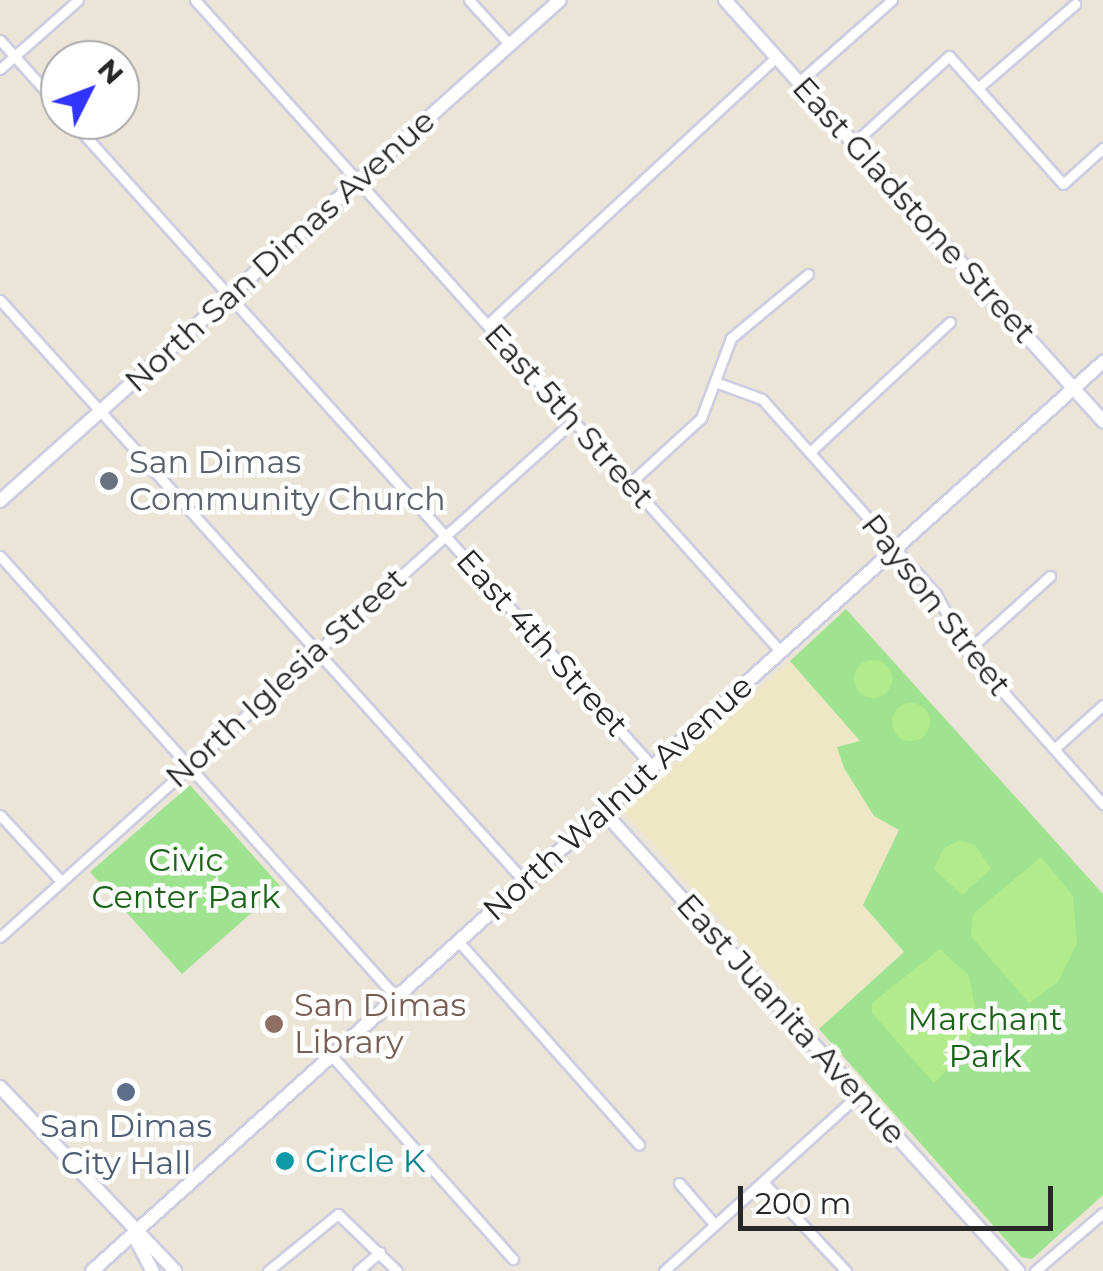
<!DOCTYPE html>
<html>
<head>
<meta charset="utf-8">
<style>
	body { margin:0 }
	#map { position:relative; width:1103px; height:1271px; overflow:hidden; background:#eae5d7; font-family:Montserrat,sans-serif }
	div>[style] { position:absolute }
	.education>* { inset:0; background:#ede7c5 }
	.green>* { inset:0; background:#9fe391 }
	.pitch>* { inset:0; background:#b2eb8c }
	.round { border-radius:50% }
	.roads { filter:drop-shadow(2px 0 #cdcde1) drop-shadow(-2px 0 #cdcde1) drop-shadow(0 2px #cdcde1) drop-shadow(0 -2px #cdcde1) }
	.street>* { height:9px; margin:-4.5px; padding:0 4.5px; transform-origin:4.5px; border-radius:4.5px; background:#fff }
	.secondary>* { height:12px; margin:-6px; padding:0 6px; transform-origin:6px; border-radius:6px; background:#fff }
	.dots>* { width:28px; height:28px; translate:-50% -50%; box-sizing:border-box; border:5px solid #fff; border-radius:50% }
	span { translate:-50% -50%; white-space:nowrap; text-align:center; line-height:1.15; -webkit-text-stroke:9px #fff; paint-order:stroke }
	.street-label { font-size:32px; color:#272727 }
	.worship-label { font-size:32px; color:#5b616d }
	.left { translate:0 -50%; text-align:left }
	.park-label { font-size:32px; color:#1a6317 }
	.education-label { font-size:32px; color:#785e54 }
	.service-label { font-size:32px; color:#4e5e75 }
	.culture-label { font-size:32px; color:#0d838f }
	.north { position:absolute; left:40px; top:40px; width:100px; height:100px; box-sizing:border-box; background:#fff; border:2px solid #a9a9a9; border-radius:50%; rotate:48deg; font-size:28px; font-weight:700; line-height:40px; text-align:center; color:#272727 }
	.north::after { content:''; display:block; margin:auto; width:35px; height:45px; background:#3133fe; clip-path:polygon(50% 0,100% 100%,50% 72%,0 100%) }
	.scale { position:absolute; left:738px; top:1186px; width:315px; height:45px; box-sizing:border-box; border:5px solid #272727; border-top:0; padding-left:12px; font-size:30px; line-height:35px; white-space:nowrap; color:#272727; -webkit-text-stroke:8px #fff; paint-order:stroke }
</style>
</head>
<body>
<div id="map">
	<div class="education">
		<i style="clip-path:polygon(790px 661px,861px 741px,874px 816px,899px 830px,863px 905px,904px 952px,819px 1029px,623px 811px)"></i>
	</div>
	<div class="green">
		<i style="clip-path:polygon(846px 609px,1103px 894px,1103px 1195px,1032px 1259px,1021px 1257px,819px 1029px,904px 952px,863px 905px,899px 830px,874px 816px,844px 768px,837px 747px,860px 741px,790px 661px)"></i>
		<i style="clip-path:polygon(190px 785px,281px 887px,182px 974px,90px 872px)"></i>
	</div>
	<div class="pitch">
		<i class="round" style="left:854px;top:660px;width:38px;height:38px"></i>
		<i class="round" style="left:892px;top:703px;width:38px;height:38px"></i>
		<i style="clip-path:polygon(959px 840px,975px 845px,991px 869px,962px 895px,934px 869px,943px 849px)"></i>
		<i style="clip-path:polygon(1041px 857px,1073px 896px,1077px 943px,1058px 982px,1029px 1003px,971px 936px,973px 914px)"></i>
		<i style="clip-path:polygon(940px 949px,969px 976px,977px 1019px,967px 1048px,934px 1083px,872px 1013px,872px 1003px)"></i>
	</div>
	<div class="roads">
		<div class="street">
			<i style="left:195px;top:0;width:877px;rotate:48.05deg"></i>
			<i style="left:469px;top:0;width:61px;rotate:47.7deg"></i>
			<i style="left:0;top:40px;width:90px;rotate:48.2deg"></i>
			<i style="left:0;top:69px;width:104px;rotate:-41.5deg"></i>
			<i style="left:799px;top:82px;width:124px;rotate:-41.4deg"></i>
			<i style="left:979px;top:87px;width:127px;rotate:-40.8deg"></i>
			<i style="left:71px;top:120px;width:870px;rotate:48.03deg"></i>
			<i style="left:854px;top:143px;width:129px;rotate:-42.5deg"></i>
			<i style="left:949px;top:56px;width:171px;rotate:48.3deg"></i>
			<i style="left:1063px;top:184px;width:54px;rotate:-42deg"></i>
			<i style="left:0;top:300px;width:784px;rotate:47.95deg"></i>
			<i style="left:488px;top:324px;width:393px;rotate:-42.8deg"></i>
			<i style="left:715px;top:382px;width:50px;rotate:19.9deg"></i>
			<i style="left:762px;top:399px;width:261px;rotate:48.3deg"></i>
			<i style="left:936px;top:594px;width:65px;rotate:61.5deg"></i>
			<i style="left:967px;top:651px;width:205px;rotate:48.4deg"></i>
			<i style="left:810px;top:452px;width:191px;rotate:-42.9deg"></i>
			<i style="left:629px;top:484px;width:98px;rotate:-42.5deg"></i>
			<i style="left:701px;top:418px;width:85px;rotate:-69.4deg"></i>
			<i style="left:731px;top:338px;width:100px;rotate:-39.7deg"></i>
			<i style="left:0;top:556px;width:594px;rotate:48.07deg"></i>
			<i style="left:967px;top:651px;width:112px;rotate:-42.1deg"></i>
			<i style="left:1054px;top:749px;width:66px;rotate:-41.9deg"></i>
			<i style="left:0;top:815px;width:90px;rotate:47.3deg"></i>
			<i style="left:0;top:937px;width:771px;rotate:-42deg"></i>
			<i style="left:459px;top:942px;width:271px;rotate:48.4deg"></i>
			<i style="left:332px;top:1056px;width:272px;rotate:48.3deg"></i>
			<i style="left:763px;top:1182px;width:122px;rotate:47deg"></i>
			<i style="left:679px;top:1183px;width:55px;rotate:49.4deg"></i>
			<i style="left:268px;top:1271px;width:90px;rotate:-39.2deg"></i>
			<i style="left:338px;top:1214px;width:82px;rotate:44deg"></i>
			<i style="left:358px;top:1271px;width:29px;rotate:-41deg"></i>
			<i style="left:664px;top:1271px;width:263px;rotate:-42.2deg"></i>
			<i style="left:1035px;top:1271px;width:89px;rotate:-40.5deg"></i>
		</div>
		<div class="secondary">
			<i style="left:725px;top:0;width:566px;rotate:48.08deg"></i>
			<i style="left:0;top:501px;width:751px;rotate:-41.82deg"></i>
			<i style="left:603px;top:811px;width:620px;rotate:47.94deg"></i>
			<i style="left:0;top:1087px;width:254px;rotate:46.4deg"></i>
			<i style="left:134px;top:1236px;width:40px;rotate:62deg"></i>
			<i style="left:92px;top:1271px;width:1360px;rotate:-41.96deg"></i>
		</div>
	</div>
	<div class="dots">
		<i style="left:109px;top:481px;background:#6b7280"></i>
		<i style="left:274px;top:1024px;background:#8d6e63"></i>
		<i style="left:126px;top:1092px;background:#5c6f8a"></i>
		<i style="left:285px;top:1161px;background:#0f9aa8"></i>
	</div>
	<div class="street-label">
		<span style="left:914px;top:210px;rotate:48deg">East Gladstone Street</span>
		<span style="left:280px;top:251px;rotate:-42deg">North San Dimas Avenue</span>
		<span style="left:569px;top:416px;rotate:48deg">East 5th Street</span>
		<span style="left:936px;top:605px;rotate:52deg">Payson Street</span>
		<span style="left:542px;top:643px;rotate:48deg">East 4th Street</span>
		<span style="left:286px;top:678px;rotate:-42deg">North Iglesia Street</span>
		<span style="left:618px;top:798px;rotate:-42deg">North Walnut Avenue</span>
		<span style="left:791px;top:1019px;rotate:48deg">East Juanita Avenue</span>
	</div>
	<div class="worship-label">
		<span class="left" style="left:129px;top:481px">San Dimas<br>Community Church</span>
	</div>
	<div class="park-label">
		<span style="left:186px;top:879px">Civic<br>Center Park</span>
		<span style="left:985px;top:1038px">Marchant<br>Park</span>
	</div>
	<div class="education-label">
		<span class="left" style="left:294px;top:1024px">San Dimas<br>Library</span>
	</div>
	<div class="service-label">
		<span style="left:126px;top:1145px">San Dimas<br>City Hall</span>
	</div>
	<div class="culture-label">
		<span class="left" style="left:305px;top:1161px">Circle K</span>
	</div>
	<div class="north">N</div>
	<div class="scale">200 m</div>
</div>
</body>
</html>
